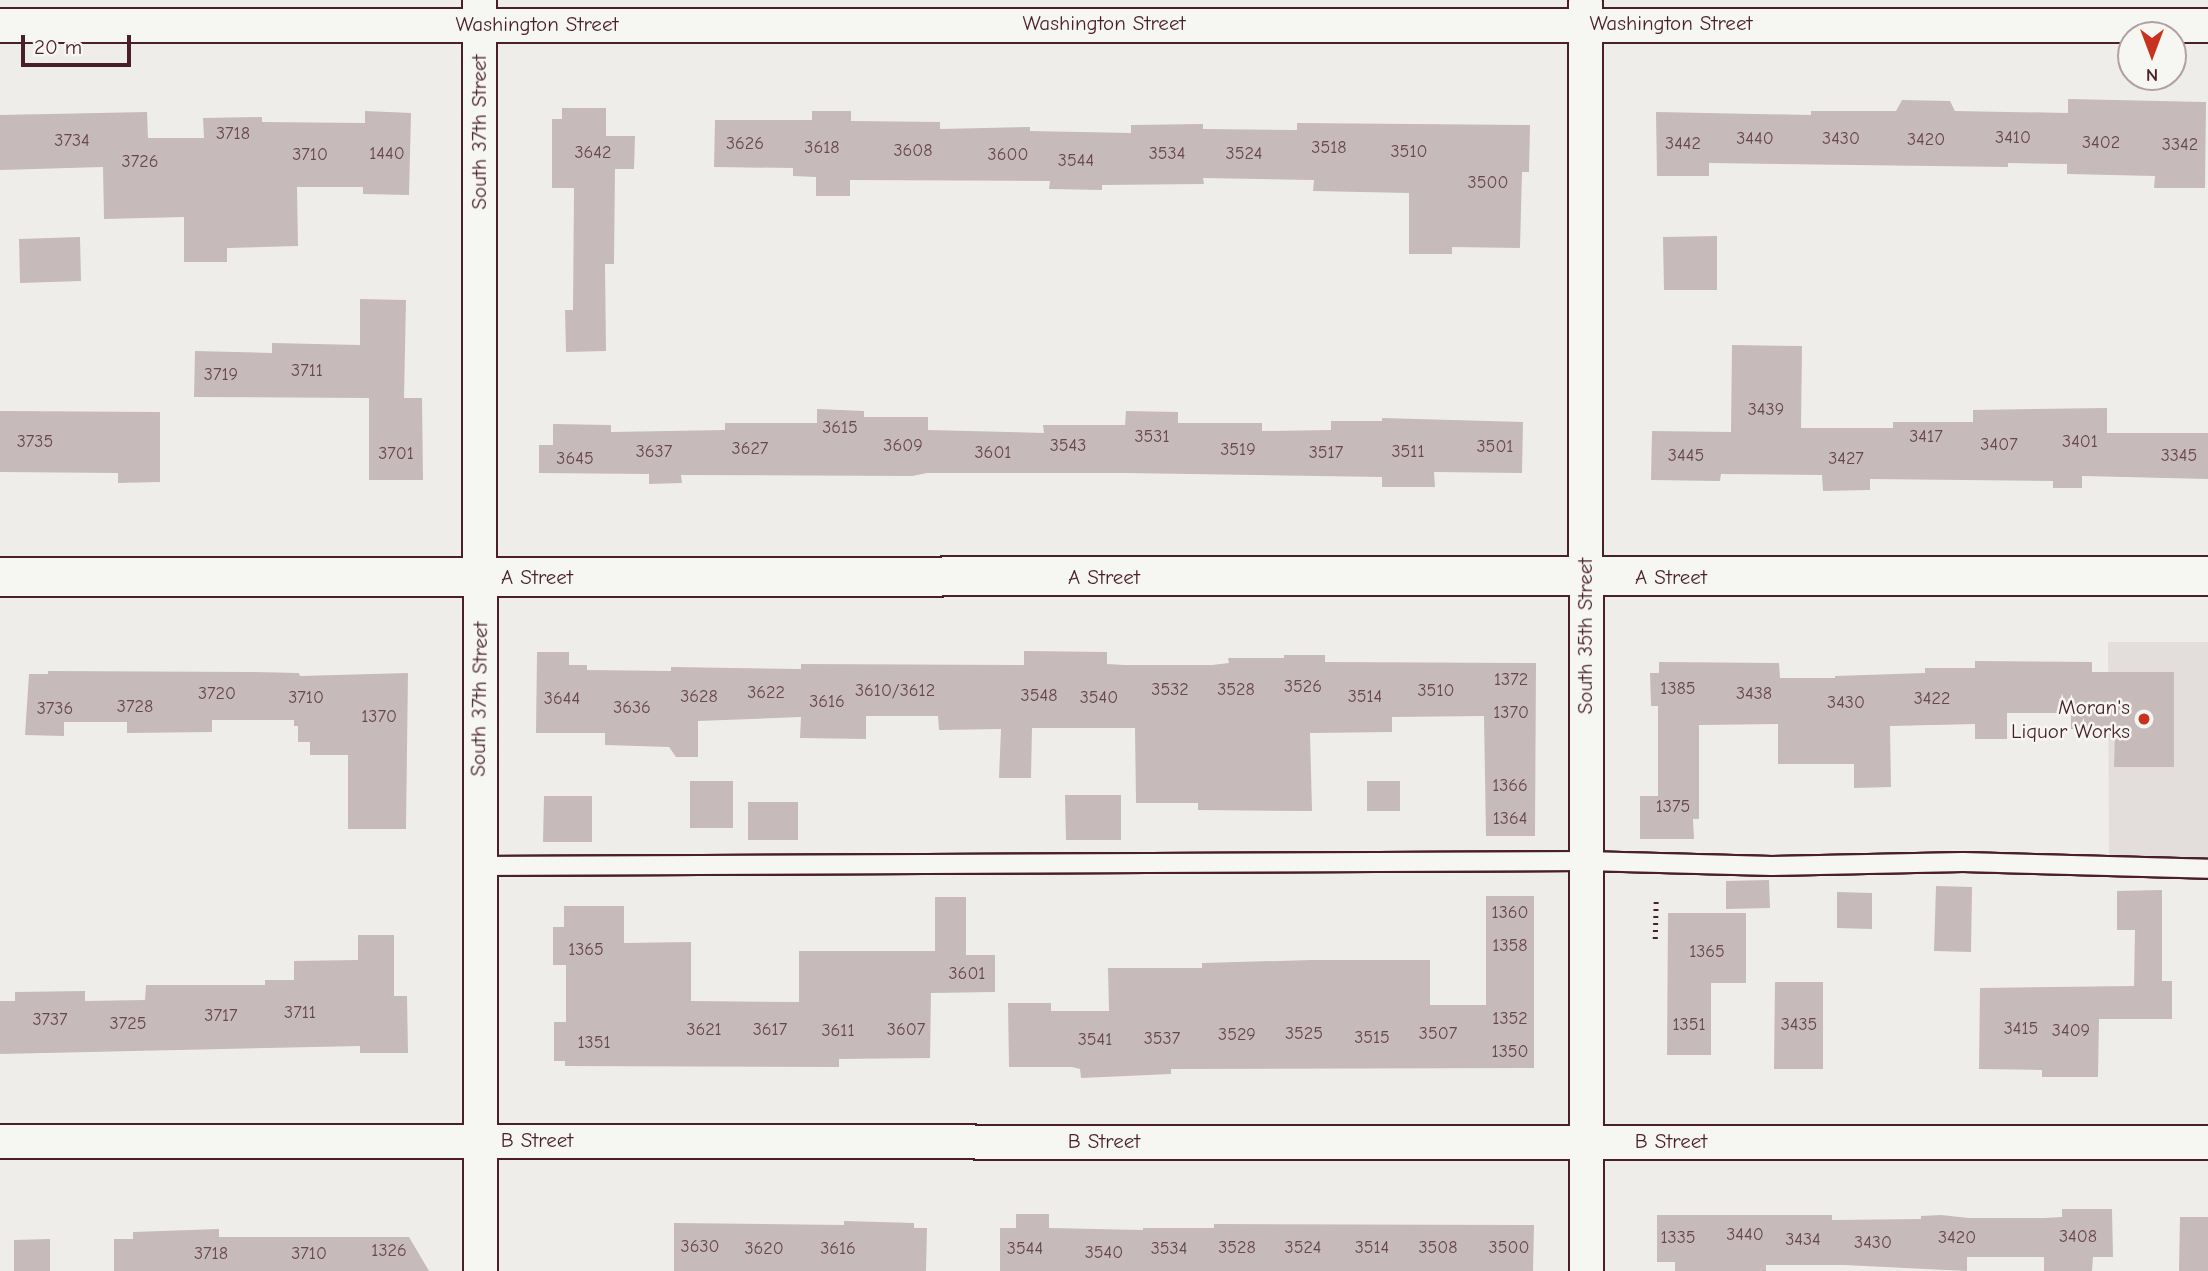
<!DOCTYPE html>
<html>
<head>
<meta charset="utf-8">
<style>
	body { margin:0 }
	#map { position:relative; width:2208px; height:1271px; overflow:hidden; background:#efedea; font-family:"Comic Neue",sans-serif }
	div>[style] { position:absolute }
	.built>* { inset:0; background:#e3dedc }
	.building>* { inset:0; background:#c6babb }
	.path>* { height:4.5px; margin-top:-2.25px; transform-origin:0; background:repeating-linear-gradient(90deg,#4a1f2b 0 2px,transparent 0 7px) }
	.roads { filter:drop-shadow(2px 0 #4a1f2b) drop-shadow(-2px 0 #4a1f2b) drop-shadow(0 2px #4a1f2b) drop-shadow(0 -2px #4a1f2b) }
	.service>* { height:18px; margin:-9px; padding:0 9px; transform-origin:9px; border-radius:9px; background:#f6f6f2 }
	.minor>* { height:33px; margin:-16.5px; padding:0 16.5px; transform-origin:16.5px; border-radius:16.5px; background:#f6f6f2 }
	.secondary>* { height:38px; margin:-19px; padding:0 19px; transform-origin:19px; border-radius:19px; background:#f6f6f2 }
	.dots>* { width:19px; height:19px; translate:-50% -50%; box-sizing:border-box; border:4px solid #f6f6f2; border-radius:50% }
	span { translate:-50% -50%; white-space:nowrap; text-align:center; line-height:1.15; -webkit-text-stroke:5px #f6f6f2; paint-order:stroke }
	.number-label { font-size:18px; color:#69464f }
	.number-label span { -webkit-text-stroke-width:0 }
	.street-label { font-size:21px; color:#4a1f2b }
	.poi-label { font-size:21px; color:#4a1f2b }
	.right { translate:-100% -50%; text-align:right }
	.north { position:absolute; left:2117px; top:21px; width:70px; height:70px; box-sizing:border-box; background:#f6f6f2; border:2px solid #b1a0a2; border-radius:50%; rotate:180deg; font-size:19px; font-weight:700; line-height:28px; text-align:center; color:#4a1f2b }
	.north::after { content:''; display:block; margin:auto; width:24px; height:32px; background:#c8321e; clip-path:polygon(50% 0,100% 100%,50% 72%,0 100%) }
	.scale { position:absolute; left:21px; top:35px; width:110px; height:32px; box-sizing:border-box; border:4px solid #4a1f2b; border-top:0; padding-left:9px; font-size:21px; line-height:24px; white-space:nowrap; color:#4a1f2b; -webkit-text-stroke:5px #f6f6f2; paint-order:stroke }
</style>
</head>
<body>
<div id="map">
	<div class="built">
		<i style="clip-path:polygon(2108px 642px,2208px 642px,2208px 869px,2109px 869px)"></i>
	</div>
	<div class="building">
		<i style="clip-path:polygon(2068px 99px,2206px 102px,2205px 188px,2154px 188px,2155px 176px,2067px 174px,2067px 164px,2008px 163px,2008px 167px,1709px 163px,1709px 176px,1657px 176px,1656px 112px,1811px 115px,1811px 111px,1896px 111px,1902px 100px,1950px 101px,1955px 111px,2068px 113px)"></i>
		<i style="clip-path:polygon(562px 108px,606px 108px,606px 136px,635px 136px,634px 169px,615px 169px,614px 264px,605px 264px,606px 351px,566px 352px,565px 310px,573px 310px,574px 188px,552px 188px,552px 119px,562px 119px)"></i>
		<i style="clip-path:polygon(365px 111px,411px 113px,409px 195px,363px 194px,363px 187px,297px 187px,298px 246px,227px 248px,227px 262px,184px 262px,184px 217px,104px 219px,103px 167px,0 170px,0 115px,147px 112px,148px 138px,204px 138px,203px 118px,262px 117px,262px 122px,365px 123px)"></i>
		<i style="clip-path:polygon(812px 111px,851px 111px,851px 121px,940px 122px,940px 129px,1030px 127px,1030px 131px,1131px 133px,1131px 125px,1203px 124px,1203px 129px,1297px 130px,1297px 123px,1530px 125px,1529px 172px,1522px 172px,1520px 248px,1452px 247px,1452px 254px,1409px 254px,1409px 193px,1313px 191px,1314px 180px,1203px 178px,1204px 184px,1102px 185px,1102px 190px,1049px 189px,1050px 181px,850px 180px,850px 196px,816px 196px,816px 177px,793px 176px,793px 168px,714px 167px,715px 120px,812px 120px)"></i>
		<i style="clip-path:polygon(1717px 236px,1717px 290px,1664px 290px,1663px 237px)"></i>
		<i style="clip-path:polygon(80px 237px,81px 281px,20px 283px,19px 239px)"></i>
		<i style="clip-path:polygon(360px 299px,406px 300px,404px 398px,422px 398px,423px 480px,369px 480px,369px 398px,194px 397px,195px 351px,272px 353px,272px 343px,360px 345px)"></i>
		<i style="clip-path:polygon(1732px 345px,1802px 346px,1801px 428px,1893px 428px,1893px 422px,1973px 422px,1973px 410px,2107px 408px,2107px 433px,2208px 433px,2208px 479px,2082px 476px,2082px 488px,2053px 488px,2053px 481px,1870px 479px,1870px 490px,1823px 491px,1822px 475px,1721px 474px,1720px 481px,1651px 480px,1652px 431px,1731px 432px)"></i>
		<i style="clip-path:polygon(817px 409px,864px 411px,864px 417px,928px 417px,928px 430px,1044px 433px,1043px 425px,1125px 425px,1126px 411px,1178px 412px,1178px 423px,1262px 423px,1262px 431px,1331px 430px,1331px 421px,1382px 421px,1382px 418px,1523px 422px,1522px 473px,1434px 472px,1435px 487px,1382px 487px,1382px 477px,1125px 473px,927px 473px,912px 476px,681px 475px,682px 483px,649px 484px,649px 474px,539px 473px,539px 445px,553px 445px,553px 424px,611px 425px,611px 432px,725px 430px,725px 423px,817px 423px)"></i>
		<i style="clip-path:polygon(0 411px,160px 412px,160px 482px,118px 483px,118px 473px,0 472px)"></i>
		<i style="clip-path:polygon(1024px 651px,1107px 652px,1107px 664px,1124px 665px,1212px 665px,1229px 663px,1228px 658px,1284px 658px,1284px 655px,1325px 655px,1325px 662px,1536px 663px,1535px 836px,1486px 836px,1484px 716px,1392px 717px,1392px 732px,1310px 733px,1312px 811px,1198px 810px,1198px 803px,1136px 803px,1135px 728px,1032px 728px,1031px 778px,999px 778px,1001px 729px,939px 730px,938px 716px,866px 716px,866px 739px,800px 738px,801px 717px,698px 721px,698px 757px,676px 757px,669px 747px,605px 745px,605px 733px,536px 733px,537px 652px,569px 652px,569px 665px,587px 665px,587px 670px,671px 671px,671px 667px,801px 669px,801px 664px,1024px 665px)"></i>
		<i style="clip-path:polygon(1975px 661px,2092px 662px,2092px 672px,2174px 672px,2174px 767px,2114px 767px,2115px 731px,2071px 729px,2071px 713px,2007px 713px,2007px 739px,1975px 739px,1975px 724px,1890px 726px,1891px 787px,1854px 788px,1854px 764px,1778px 764px,1778px 724px,1699px 725px,1699px 819px,1693px 819px,1694px 839px,1640px 839px,1640px 796px,1658px 796px,1658px 706px,1651px 706px,1650px 673px,1659px 673px,1659px 662px,1779px 663px,1780px 678px,1835px 678px,1835px 676px,1925px 673px,1925px 668px,1975px 668px)"></i>
		<i style="clip-path:polygon(48px 671px,250px 672px,299px 673px,300px 676px,408px 673px,406px 829px,348px 829px,348px 755px,310px 755px,310px 742px,298px 742px,298px 726px,294px 726px,294px 720px,212px 720px,212px 732px,127px 733px,127px 722px,64px 722px,64px 736px,25px 735px,29px 674px,48px 674px)"></i>
		<i style="clip-path:polygon(690px 781px,733px 781px,733px 828px,690px 828px)"></i>
		<i style="clip-path:polygon(1367px 781px,1400px 781px,1400px 811px,1367px 811px)"></i>
		<i style="clip-path:polygon(1065px 795px,1121px 795px,1121px 840px,1066px 840px)"></i>
		<i style="clip-path:polygon(544px 796px,592px 796px,592px 842px,543px 842px)"></i>
		<i style="clip-path:polygon(748px 802px,798px 802px,798px 840px,748px 840px)"></i>
		<i style="clip-path:polygon(1769px 880px,1770px 908px,1726px 909px,1726px 881px)"></i>
		<i style="clip-path:polygon(1936px 886px,1972px 887px,1971px 952px,1934px 951px)"></i>
		<i style="clip-path:polygon(2162px 890px,2162px 981px,2172px 981px,2172px 1019px,2099px 1019px,2098px 1077px,2042px 1077px,2042px 1070px,1979px 1069px,1980px 988px,2134px 986px,2135px 930px,2117px 930px,2117px 891px)"></i>
		<i style="clip-path:polygon(1837px 892px,1872px 893px,1872px 929px,1837px 928px)"></i>
		<i style="clip-path:polygon(1486px 896px,1534px 896px,1534px 1068px,1171px 1069px,1171px 1074px,1081px 1078px,1080px 1069px,1072px 1067px,1009px 1067px,1008px 1003px,1051px 1003px,1051px 1011px,1109px 1011px,1108px 968px,1202px 968px,1202px 963px,1312px 960px,1430px 960px,1430px 1005px,1486px 1005px)"></i>
		<i style="clip-path:polygon(935px 897px,966px 897px,966px 955px,995px 955px,995px 992px,931px 993px,930px 1058px,839px 1059px,839px 1067px,565px 1066px,565px 1061px,554px 1061px,554px 1022px,566px 1022px,566px 965px,553px 965px,553px 927px,564px 927px,564px 906px,624px 906px,624px 943px,691px 942px,691px 1001px,799px 1002px,799px 951px,935px 951px)"></i>
		<i style="clip-path:polygon(1668px 913px,1746px 913px,1746px 983px,1711px 983px,1711px 1055px,1667px 1055px)"></i>
		<i style="clip-path:polygon(358px 935px,394px 935px,394px 996px,407px 996px,408px 1053px,360px 1053px,360px 1046px,0 1054px,0 1001px,15px 1001px,15px 992px,85px 991px,85px 1001px,145px 1000px,146px 985px,265px 985px,265px 980px,294px 980px,294px 961px,358px 960px)"></i>
		<i style="clip-path:polygon(1775px 982px,1823px 982px,1823px 1069px,1774px 1069px)"></i>
		<i style="clip-path:polygon(2062px 1209px,2112px 1209px,2113px 1257px,2093px 1257px,2092px 1271px,2044px 1271px,2044px 1257px,1967px 1257px,1967px 1271px,1844px 1265px,1766px 1265px,1766px 1271px,1675px 1271px,1675px 1262px,1657px 1262px,1657px 1215px,1832px 1215px,1832px 1220px,1921px 1219px,1921px 1216px,1941px 1215px,1969px 1218px,2044px 1218px,2062px 1217px)"></i>
		<i style="clip-path:polygon(1016px 1214px,1049px 1214px,1049px 1228px,1143px 1230px,1143px 1228px,1214px 1228px,1214px 1224px,1534px 1225px,1533px 1271px,1000px 1271px,1000px 1228px,1016px 1228px)"></i>
		<i style="clip-path:polygon(2180px 1217px,2208px 1217px,2208px 1271px,2179px 1271px)"></i>
		<i style="clip-path:polygon(844px 1221px,914px 1223px,914px 1228px,927px 1228px,926px 1271px,674px 1271px,674px 1223px,844px 1225px)"></i>
		<i style="clip-path:polygon(219px 1229px,219px 1237px,409px 1237px,429px 1271px,114px 1271px,114px 1239px,133px 1239px,133px 1232px)"></i>
		<i style="clip-path:polygon(50px 1239px,50px 1271px,14px 1271px,14px 1240px)"></i>
	</div>
	<div class="path">
		<i style="left:1655px;top:939px;width:42px;rotate:-88.6deg"></i>
	</div>
	<div class="roads">
		<div class="service">
			<i style="left:478px;top:866px;width:1107px;rotate:-0.26deg"></i>
			<i style="left:1585px;top:861px;width:187px;rotate:1.5deg"></i>
			<i style="left:1772px;top:866px;width:191px;rotate:-1.2deg"></i>
			<i style="left:1963px;top:862px;width:245px;rotate:1.6deg"></i>
		</div>
		<div class="minor">
			<i style="left:479px;top:0;width:1271px;rotate:89.95deg"></i>
			<i style="left:1585px;top:2px;width:1269px;rotate:89.95deg"></i>
			<i style="left:0;top:25px;width:2208px"></i>
			<i style="left:0;top:1141px;width:2208px;rotate:0.03deg"></i>
		</div>
		<div class="secondary">
			<i style="left:0;top:577px;width:2208px;rotate:-0.03deg"></i>
		</div>
	</div>
	<div class="dots">
		<i style="left:2144px;top:719px;background:#c8321e"></i>
	</div>
	<div class="number-label">
		<span style="left:233px;top:134px">3718</span>
		<span style="left:2013px;top:138px">3410</span>
		<span style="left:1755px;top:139px">3440</span>
		<span style="left:1841px;top:139px">3430</span>
		<span style="left:1926px;top:140px">3420</span>
		<span style="left:72px;top:141px">3734</span>
		<span style="left:2101px;top:143px">3402</span>
		<span style="left:745px;top:144px">3626</span>
		<span style="left:1683px;top:144px">3442</span>
		<span style="left:2180px;top:145px">3342</span>
		<span style="left:822px;top:148px">3618</span>
		<span style="left:1329px;top:148px">3518</span>
		<span style="left:913px;top:151px">3608</span>
		<span style="left:1409px;top:152px">3510</span>
		<span style="left:593px;top:153px">3642</span>
		<span style="left:387px;top:154px">1440</span>
		<span style="left:1167px;top:154px">3534</span>
		<span style="left:1244px;top:154px">3524</span>
		<span style="left:310px;top:155px">3710</span>
		<span style="left:1008px;top:155px">3600</span>
		<span style="left:1076px;top:161px">3544</span>
		<span style="left:140px;top:162px">3726</span>
		<span style="left:1488px;top:183px">3500</span>
		<span style="left:307px;top:371px">3711</span>
		<span style="left:221px;top:375px">3719</span>
		<span style="left:1766px;top:410px">3439</span>
		<span style="left:840px;top:428px">3615</span>
		<span style="left:1152px;top:437px">3531</span>
		<span style="left:1926px;top:437px">3417</span>
		<span style="left:35px;top:442px">3735</span>
		<span style="left:2080px;top:442px">3401</span>
		<span style="left:1999px;top:445px">3407</span>
		<span style="left:903px;top:446px">3609</span>
		<span style="left:1068px;top:446px">3543</span>
		<span style="left:1495px;top:447px">3501</span>
		<span style="left:750px;top:449px">3627</span>
		<span style="left:1238px;top:450px">3519</span>
		<span style="left:654px;top:452px">3637</span>
		<span style="left:1408px;top:452px">3511</span>
		<span style="left:993px;top:453px">3601</span>
		<span style="left:1326px;top:453px">3517</span>
		<span style="left:396px;top:454px">3701</span>
		<span style="left:1686px;top:456px">3445</span>
		<span style="left:2179px;top:456px">3345</span>
		<span style="left:575px;top:459px">3645</span>
		<span style="left:1846px;top:459px">3427</span>
		<span style="left:1511px;top:680px">1372</span>
		<span style="left:1303px;top:687px">3526</span>
		<span style="left:1678px;top:689px">1385</span>
		<span style="left:1170px;top:690px">3532</span>
		<span style="left:1236px;top:690px">3528</span>
		<span style="left:895px;top:691px">3610/3612</span>
		<span style="left:1436px;top:691px">3510</span>
		<span style="left:766px;top:693px">3622</span>
		<span style="left:217px;top:694px">3720</span>
		<span style="left:1754px;top:694px">3438</span>
		<span style="left:1039px;top:696px">3548</span>
		<span style="left:699px;top:697px">3628</span>
		<span style="left:1365px;top:697px">3514</span>
		<span style="left:306px;top:698px">3710</span>
		<span style="left:1099px;top:698px">3540</span>
		<span style="left:562px;top:699px">3644</span>
		<span style="left:1932px;top:699px">3422</span>
		<span style="left:827px;top:702px">3616</span>
		<span style="left:1846px;top:703px">3430</span>
		<span style="left:135px;top:707px">3728</span>
		<span style="left:632px;top:708px">3636</span>
		<span style="left:55px;top:709px">3736</span>
		<span style="left:1511px;top:713px">1370</span>
		<span style="left:379px;top:717px">1370</span>
		<span style="left:1510px;top:786px">1366</span>
		<span style="left:1673px;top:807px">1375</span>
		<span style="left:1510px;top:819px">1364</span>
		<span style="left:1510px;top:913px">1360</span>
		<span style="left:1510px;top:946px">1358</span>
		<span style="left:586px;top:950px">1365</span>
		<span style="left:1707px;top:952px">1365</span>
		<span style="left:967px;top:974px">3601</span>
		<span style="left:300px;top:1013px">3711</span>
		<span style="left:221px;top:1016px">3717</span>
		<span style="left:1510px;top:1019px">1352</span>
		<span style="left:50px;top:1020px">3737</span>
		<span style="left:128px;top:1024px">3725</span>
		<span style="left:1689px;top:1025px">1351</span>
		<span style="left:1799px;top:1025px">3435</span>
		<span style="left:2021px;top:1029px">3415</span>
		<span style="left:704px;top:1030px">3621</span>
		<span style="left:770px;top:1030px">3617</span>
		<span style="left:906px;top:1030px">3607</span>
		<span style="left:838px;top:1031px">3611</span>
		<span style="left:2071px;top:1031px">3409</span>
		<span style="left:1304px;top:1034px">3525</span>
		<span style="left:1438px;top:1034px">3507</span>
		<span style="left:1237px;top:1035px">3529</span>
		<span style="left:1372px;top:1038px">3515</span>
		<span style="left:1162px;top:1039px">3537</span>
		<span style="left:1095px;top:1040px">3541</span>
		<span style="left:594px;top:1043px">1351</span>
		<span style="left:1510px;top:1052px">1350</span>
		<span style="left:1745px;top:1235px">3440</span>
		<span style="left:2078px;top:1237px">3408</span>
		<span style="left:1678px;top:1238px">1335</span>
		<span style="left:1957px;top:1238px">3420</span>
		<span style="left:1803px;top:1240px">3434</span>
		<span style="left:1873px;top:1243px">3430</span>
		<span style="left:700px;top:1247px">3630</span>
		<span style="left:1237px;top:1248px">3528</span>
		<span style="left:1303px;top:1248px">3524</span>
		<span style="left:1372px;top:1248px">3514</span>
		<span style="left:1438px;top:1248px">3508</span>
		<span style="left:1509px;top:1248px">3500</span>
		<span style="left:764px;top:1249px">3620</span>
		<span style="left:838px;top:1249px">3616</span>
		<span style="left:1025px;top:1249px">3544</span>
		<span style="left:1169px;top:1249px">3534</span>
		<span style="left:389px;top:1251px">1326</span>
		<span style="left:1104px;top:1253px">3540</span>
		<span style="left:211px;top:1254px">3718</span>
		<span style="left:309px;top:1254px">3710</span>
	</div>
	<div class="street-label">
		<span style="left:1104px;top:23px">Washington Street</span>
		<span style="left:1671px;top:23px">Washington Street</span>
		<span style="left:537px;top:24px">Washington Street</span>
		<span style="left:479px;top:132px;rotate:-90deg">South 37th Street</span>
		<span style="left:537px;top:577px">A Street</span>
		<span style="left:1104px;top:577px">A Street</span>
		<span style="left:1671px;top:577px">A Street</span>
		<span style="left:1585px;top:636px;rotate:-90deg">South 35th Street</span>
		<span style="left:479px;top:699px;rotate:-89deg">South 37th Street</span>
		<span style="left:537px;top:1140px">B Street</span>
		<span style="left:1104px;top:1141px">B Street</span>
		<span style="left:1671px;top:1141px">B Street</span>
	</div>
	<div class="poi-label">
		<span class="right" style="left:2130px;top:719px">Moran's<br>Liquor Works</span>
	</div>
	<div class="north">N</div>
	<div class="scale">20 m</div>
</div>
</body>
</html>
